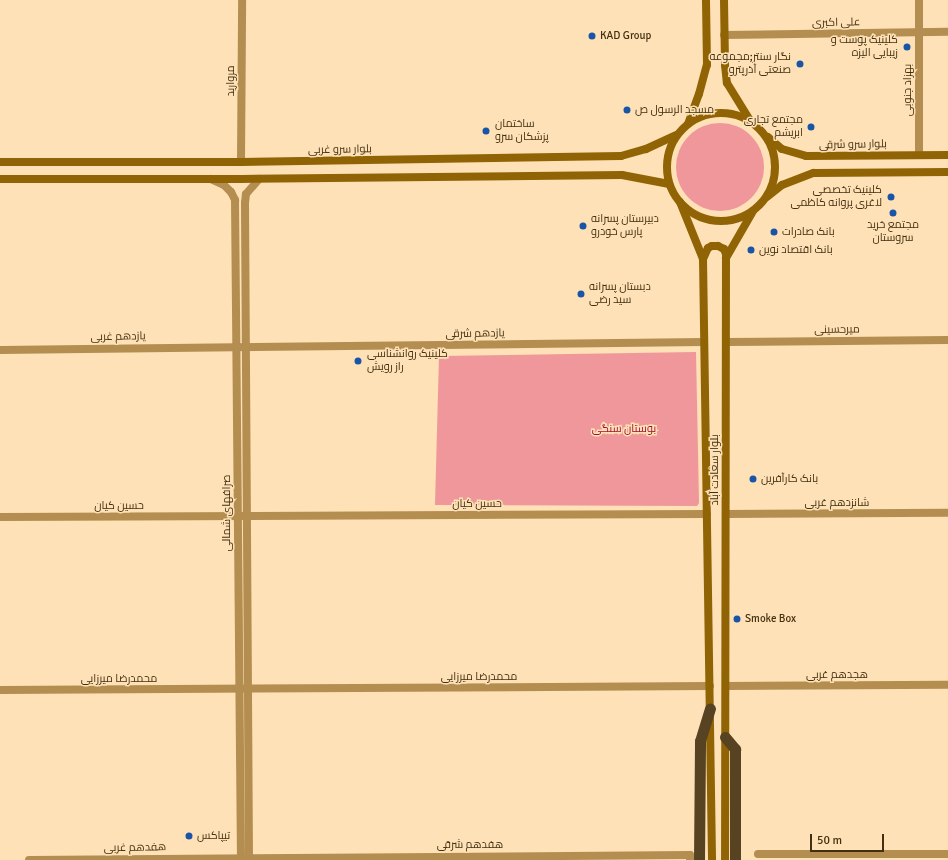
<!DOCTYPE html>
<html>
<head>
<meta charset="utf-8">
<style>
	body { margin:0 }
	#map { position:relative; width:948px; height:860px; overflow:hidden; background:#fee1b6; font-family:Signika,Cairo,sans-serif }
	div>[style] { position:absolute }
	.green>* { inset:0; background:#ef979a }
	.round { border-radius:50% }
	.minor>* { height:8px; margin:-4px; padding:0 4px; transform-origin:4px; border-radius:4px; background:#b48d51 }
	.tertiary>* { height:8px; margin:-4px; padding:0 4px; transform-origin:4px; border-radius:4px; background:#b48d51 }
	.secondary>* { height:8px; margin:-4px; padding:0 4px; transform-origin:4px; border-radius:4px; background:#906405 }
	.secondary>.ring { margin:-4px; padding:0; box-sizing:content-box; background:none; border:8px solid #906405; border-radius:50% }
	.trunk>* { height:11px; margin:-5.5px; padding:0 5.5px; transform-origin:5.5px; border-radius:5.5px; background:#574322 }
	.dots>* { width:11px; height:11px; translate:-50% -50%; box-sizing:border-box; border:2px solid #fee1b6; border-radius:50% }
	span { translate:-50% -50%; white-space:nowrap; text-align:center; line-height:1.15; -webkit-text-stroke:3px #fee1b6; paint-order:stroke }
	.street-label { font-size:11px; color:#433011 }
	.poi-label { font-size:11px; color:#433011 }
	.left { translate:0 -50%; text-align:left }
	.right { translate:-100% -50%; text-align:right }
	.park-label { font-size:11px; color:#a01031 }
	.scale { position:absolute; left:810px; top:834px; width:74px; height:18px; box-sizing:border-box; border:2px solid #433011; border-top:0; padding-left:5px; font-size:12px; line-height:14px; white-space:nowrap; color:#433011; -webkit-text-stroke:3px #fee1b6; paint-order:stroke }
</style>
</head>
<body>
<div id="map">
	<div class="green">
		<i class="round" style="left:676px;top:123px;width:88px;height:88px"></i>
		<i style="clip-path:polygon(696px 352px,699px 503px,697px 506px,435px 505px,439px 356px)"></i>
	</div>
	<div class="minor">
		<i style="left:724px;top:35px;width:224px;rotate:-0.8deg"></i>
		<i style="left:726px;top:342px;width:222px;rotate:-0.5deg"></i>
		<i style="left:726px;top:514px;width:222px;rotate:-0.3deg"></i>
		<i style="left:0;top:517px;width:707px;rotate:-0.24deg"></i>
		<i style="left:726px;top:686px;width:222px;rotate:-0.3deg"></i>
		<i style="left:0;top:690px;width:710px;rotate:-0.32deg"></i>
		<i style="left:758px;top:854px;width:190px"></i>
		<i style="left:29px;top:860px;width:661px;rotate:-0.43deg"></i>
	</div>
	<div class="tertiary">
		<i style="left:919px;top:0;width:155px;rotate:90deg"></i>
		<i style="left:241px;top:162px;width:162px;rotate:-89.6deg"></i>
		<i style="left:211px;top:179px;width:14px;rotate:25deg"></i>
		<i style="left:224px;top:185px;width:10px;rotate:45deg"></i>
		<i style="left:231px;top:192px;width:9px;rotate:63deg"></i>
		<i style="left:235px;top:200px;width:660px;rotate:89.48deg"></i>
		<i style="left:0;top:350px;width:704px;rotate:-0.65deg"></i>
		<i style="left:249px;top:860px;width:657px;rotate:-90.35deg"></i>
		<i style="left:245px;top:203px;width:9px;rotate:-84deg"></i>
		<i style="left:246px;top:194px;width:20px;rotate:-49deg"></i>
		<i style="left:690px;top:860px;width:5px;rotate:-90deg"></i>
	</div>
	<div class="secondary">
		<i style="left:724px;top:0;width:65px;rotate:89.1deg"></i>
		<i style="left:725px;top:65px;width:18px;rotate:84deg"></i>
		<i style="left:727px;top:83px;width:46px;rotate:58.4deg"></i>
		<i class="ring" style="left:667px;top:113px;width:100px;height:100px"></i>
		<i style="left:688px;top:124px;width:32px;rotate:-70deg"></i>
		<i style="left:699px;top:94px;width:30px;rotate:-75deg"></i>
		<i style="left:707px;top:65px;width:65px;rotate:-90.9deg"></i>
		<i style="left:768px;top:137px;width:18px;rotate:41deg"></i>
		<i style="left:782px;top:149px;width:25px;rotate:16deg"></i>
		<i style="left:806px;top:156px;width:142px;rotate:-0.4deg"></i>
		<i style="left:0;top:162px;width:241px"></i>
		<i style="left:241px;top:162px;width:380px;rotate:-0.9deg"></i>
		<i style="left:621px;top:156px;width:26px;rotate:-16deg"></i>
		<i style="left:646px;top:149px;width:33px;rotate:-25deg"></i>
		<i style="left:0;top:179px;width:241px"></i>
		<i style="left:241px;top:179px;width:381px;rotate:-0.6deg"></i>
		<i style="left:622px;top:175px;width:48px;rotate:10.8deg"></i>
		<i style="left:767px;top:197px;width:19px;rotate:-39deg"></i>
		<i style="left:782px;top:185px;width:34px;rotate:-21deg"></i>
		<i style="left:814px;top:173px;width:134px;rotate:-0.4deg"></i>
		<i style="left:680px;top:202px;width:61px;rotate:68deg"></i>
		<i style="left:703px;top:259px;width:601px;rotate:89.14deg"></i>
		<i style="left:726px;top:258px;width:54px;rotate:-60.1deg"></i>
		<i style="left:703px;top:259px;width:12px;rotate:-66deg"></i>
		<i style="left:708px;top:248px;width:4px;rotate:-27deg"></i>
		<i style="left:712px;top:246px;width:6px"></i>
		<i style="left:718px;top:246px;width:7px;rotate:27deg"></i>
		<i style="left:724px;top:249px;width:5px;rotate:68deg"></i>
		<i style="left:726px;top:254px;width:606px;rotate:90.09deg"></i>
	</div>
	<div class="trunk">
		<i style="left:725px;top:737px;width:16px;rotate:50deg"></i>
		<i style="left:735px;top:749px;width:111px;rotate:90deg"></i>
		<i style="left:699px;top:860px;width:119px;rotate:-89.5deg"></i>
		<i style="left:700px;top:741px;width:34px;rotate:-73deg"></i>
	</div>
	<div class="dots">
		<i style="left:592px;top:36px;background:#1955a6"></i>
		<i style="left:907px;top:47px;background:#1955a6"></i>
		<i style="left:800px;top:64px;background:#1955a6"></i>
		<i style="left:627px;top:110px;background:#1955a6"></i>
		<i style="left:811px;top:127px;background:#1955a6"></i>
		<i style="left:486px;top:131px;background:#1955a6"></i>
		<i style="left:891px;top:197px;background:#1955a6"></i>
		<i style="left:893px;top:213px;background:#1955a6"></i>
		<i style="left:583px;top:226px;background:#1955a6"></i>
		<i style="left:774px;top:232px;background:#1955a6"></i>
		<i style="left:751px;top:250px;background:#1955a6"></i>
		<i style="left:581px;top:294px;background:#1955a6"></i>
		<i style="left:358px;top:361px;background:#1955a6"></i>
		<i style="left:753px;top:479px;background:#1955a6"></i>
		<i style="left:737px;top:619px;background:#1955a6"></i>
		<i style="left:189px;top:836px;background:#1955a6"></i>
	</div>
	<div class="street-label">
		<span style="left:836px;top:23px;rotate:-1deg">علی اکبری</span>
		<span style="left:231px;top:81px;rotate:-90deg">مروارید</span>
		<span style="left:908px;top:90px;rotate:-90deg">بهزاد جنوبی</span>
		<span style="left:853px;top:145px;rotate:-1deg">بلوار سرو شرقی</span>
		<span style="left:340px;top:150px;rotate:-1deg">بلوار سرو غربی</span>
		<span style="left:837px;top:330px;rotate:-1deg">میرحسینی</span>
		<span style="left:475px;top:334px;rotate:-1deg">یازدهم شرقی</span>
		<span style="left:118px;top:337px;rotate:-1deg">یازدهم غربی</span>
		<span style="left:715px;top:470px;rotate:-90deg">بلوار سعادت آباد</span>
		<span style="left:837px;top:503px">شانزدهم غربی</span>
		<span style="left:477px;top:504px">حسین کیان</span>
		<span style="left:119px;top:506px">حسین کیان</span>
		<span style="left:227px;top:513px;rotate:-90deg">صرافهای شمالی</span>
		<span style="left:837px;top:675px">هجدهم غربی</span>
		<span style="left:479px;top:677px">محمدرضا میرزایی</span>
		<span style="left:119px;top:679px">محمدرضا میرزایی</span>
		<span style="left:470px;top:845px">هفدهم شرقی</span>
		<span style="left:135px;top:848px;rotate:-1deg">هفدهم غربی</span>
	</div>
	<div class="poi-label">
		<span class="left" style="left:600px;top:36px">KAD Group</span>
		<span class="right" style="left:898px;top:47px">کلینیک پوست و<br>زیبایی الیزه</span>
		<span class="right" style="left:791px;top:64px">نگار سنتر;مجموعه<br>صنعتی آذرپترو</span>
		<span class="left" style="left:635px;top:110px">مسجد الرسول ص</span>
		<span class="right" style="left:803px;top:127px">مجتمع تجاری<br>ابریشم</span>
		<span class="left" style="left:495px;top:131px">ساختمان<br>پزشکان سرو</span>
		<span class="right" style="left:882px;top:197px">کلینیک تخصصی<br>لاغری پروانه کاظمی</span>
		<span class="left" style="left:591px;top:226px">دبیرستان پسرانه<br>پارس خودرو</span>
		<span style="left:893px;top:232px">مجتمع خرید<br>سروستان</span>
		<span class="left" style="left:782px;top:232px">بانک صادرات</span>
		<span class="left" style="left:759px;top:250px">بانک اقتصاد نوین</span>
		<span class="left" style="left:589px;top:294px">دبستان پسرانه<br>سید رضی</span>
		<span class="left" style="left:367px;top:361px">کلینیک روانشناسی<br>راز رویش</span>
		<span class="left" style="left:761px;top:479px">بانک کارآفرین</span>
		<span class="left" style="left:745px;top:619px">Smoke Box</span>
		<span class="left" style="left:197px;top:836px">تیپاکس</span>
	</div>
	<div class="park-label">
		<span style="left:624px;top:429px">بوستان سنگی</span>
	</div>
	<div class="scale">50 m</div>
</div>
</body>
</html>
